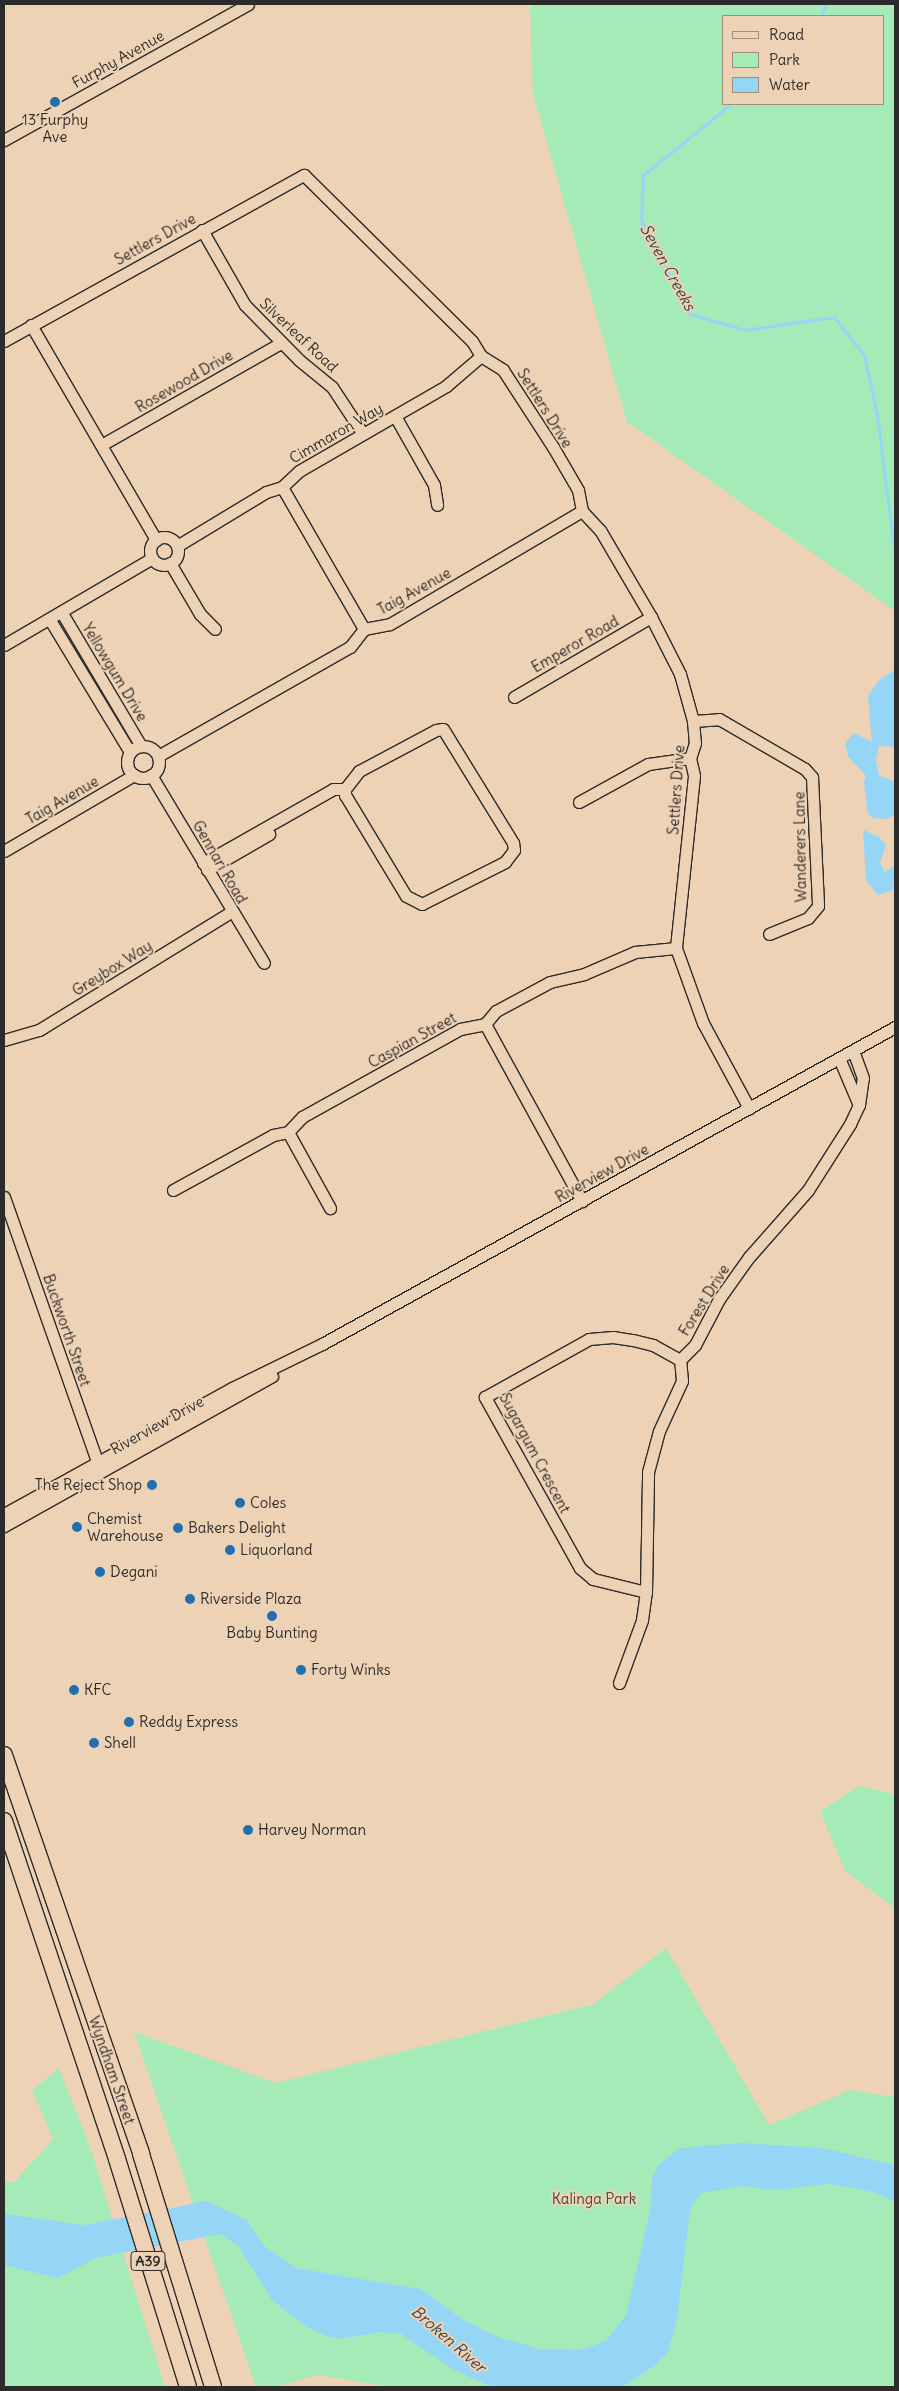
<!DOCTYPE html>
<html>
<head>
<meta charset="utf-8">
<style>
	body { margin:0 }
	#map { position:relative; width:899px; height:2391px; overflow:hidden; background:#eed2b5; font-family:Delius,sans-serif }
	div>[style] { position:absolute }
	.green>* { inset:0; background:#a4ebb8 }
	.water>* { inset:0; background:#95d6f7 }
	.stream>* { height:3px; margin:-1.5px; padding:0 1.5px; transform-origin:1.5px; border-radius:1.5px; background:#95d6f7 }
	.roads { filter:drop-shadow(1px 0 #2b2b2b) drop-shadow(-1px 0 #2b2b2b) drop-shadow(0 1px #2b2b2b) drop-shadow(0 -1px #2b2b2b) }
	.minor>* { height:11px; margin:-5.5px; padding:0 5.5px; transform-origin:5.5px; border-radius:5.5px; background:#eed2b5 }
	.minor>.ring { margin:-5.5px; padding:0; box-sizing:content-box; background:none; border:11px solid #eed2b5; border-radius:50% }
	.highway>* { height:16px; margin:-8px; padding:0 8px; transform-origin:8px; border-radius:8px; background:#eed2b5 }
	.dots>* { width:14px; height:14px; translate:-50% -50%; box-sizing:border-box; border:2px solid #eed2b5; border-radius:50% }
	span { translate:-50% -50%; white-space:nowrap; text-align:center; line-height:1.15; -webkit-text-stroke:4px #eed2b5; paint-order:stroke }
	.shield-label span { padding:1px 4px; background:#eed2b5; border:1px solid; border-radius:4px; -webkit-text-stroke-width:0 }
	.shield-label { font-size:14px; color:#2b2b2b; font-weight:700 }
	.street-label { font-size:15px; color:#2b2b2b }
	.poi-label { font-size:15px; color:#2b2b2b }
	.right { translate:-100% -50%; text-align:right }
	.left { translate:0 -50%; text-align:left }
	.park-label { font-size:15px; color:#3d4840 }
	.water-label { font-size:16px; color:#3b454a; font-style:italic }
	.frame { position:absolute; inset:0; border:5px solid #2b2b2b; pointer-events:none }
	.legend { position:absolute; left:722px; top:15px; width:162px; height:90px; box-sizing:border-box; background:#eed2b5; border:1px solid #a08f7e; margin:0; padding:6px 9px; list-style:none; font-size:15px; color:#2b2b2b }
	.legend li { display:flex; align-items:center; gap:10px; height:25px }
	.legend b { width:25px; border:1px solid #a08f7e }
</style>
</head>
<body>
<div id="map">
	<div class="green">
		<i style="clip-path:polygon(evenodd,530px 4px,895px 4px,895px 611px,627px 422px,533px 94px,530px 4px,723px 16px,883px 16px,883px 104px,723px 104px,723px 16px)"></i>
		<i style="clip-path:polygon(859px 1786px,895px 1794px,895px 1908px,845px 1871px,820px 1811px)"></i>
		<i style="clip-path:polygon(666px 1948px,769px 2125px,850px 2090px,895px 2097px,895px 2387px,394px 2387px,315px 2375px,276px 2387px,256px 2387px,134px 2032px,276px 2083px,593px 2004px)"></i>
		<i style="clip-path:polygon(59px 2068px,90px 2147px,165px 2387px,4px 2387px,4px 2180px,13px 2183px,53px 2139px,32px 2090px)"></i>
	</div>
	<div class="water">
		<i style="clip-path:polygon(895px 670px,895px 747px,879px 746px,876px 760px,879px 775px,895px 782px,895px 815px,886px 819px,872px 818px,867px 811px,864px 782px,866px 776px,848px 756px,845px 743px,854px 733px,872px 742px,868px 696px,880px 679px)"></i>
		<i style="clip-path:polygon(863px 830px,879px 837px,886px 845px,880px 863px,885px 872px,895px 865px,893px 890px,878px 895px,866px 881px)"></i>
		<i style="clip-path:polygon(741px 2143px,822px 2148px,895px 2165px,895px 2201px,869px 2191px,830px 2184px,775px 2190px,740px 2186px,701px 2193px,692px 2205px,689px 2216px,677px 2320px,668px 2352px,656px 2365px,622px 2387px,492px 2387px,454px 2370px,401px 2334px,382px 2332px,340px 2339px,326px 2336px,305px 2326px,272px 2300px,238px 2246px,220px 2234px,96px 2258px,58px 2278px,4px 2265px,4px 2214px,85px 2225px,207px 2201px,247px 2220px,263px 2245px,296px 2268px,421px 2289px,462px 2319px,498px 2337px,540px 2349px,580px 2350px,606px 2341px,626px 2315px,650px 2211px,652px 2178px,658px 2165px,680px 2148px)"></i>
	</div>
	<div class="stream">
		<i style="left:822px;top:16px;width:12px;rotate:-76deg"></i>
		<i style="left:731px;top:104px;width:113px;rotate:141.1deg"></i>
		<i style="left:643px;top:175px;width:45px;rotate:92.5deg"></i>
		<i style="left:641px;top:220px;width:106px;rotate:62.5deg"></i>
		<i style="left:690px;top:314px;width:57px;rotate:16.2deg"></i>
		<i style="left:745px;top:330px;width:90px;rotate:-8.3deg"></i>
		<i style="left:834px;top:317px;width:48px;rotate:51.7deg"></i>
		<i style="left:864px;top:355px;width:61px;rotate:77.8deg"></i>
		<i style="left:877px;top:415px;width:143px;rotate:82.8deg"></i>
	</div>
	<div class="roads">
		<div class="minor">
			<i style="left:4px;top:140px;width:279px;rotate:-29.1deg"></i>
			<i style="left:202px;top:230px;width:86px;rotate:60.2deg"></i>
			<i style="left:245px;top:305px;width:77px;rotate:45.5deg"></i>
			<i style="left:299px;top:360px;width:43px;rotate:39.3deg"></i>
			<i style="left:332px;top:387px;width:56px;rotate:56.6deg"></i>
			<i style="left:31px;top:325px;width:249px;rotate:59.8deg"></i>
			<i style="left:4px;top:341px;width:343px;rotate:-29deg"></i>
			<i style="left:304px;top:175px;width:236px;rotate:44.7deg"></i>
			<i style="left:472px;top:341px;width:17px;rotate:59deg"></i>
			<i style="left:481px;top:356px;width:26px;rotate:32deg"></i>
			<i style="left:503px;top:370px;width:92px;rotate:57deg"></i>
			<i style="left:553px;top:447px;width:50px;rotate:59.8deg"></i>
			<i style="left:578px;top:490px;width:21px;rotate:79deg"></i>
			<i style="left:582px;top:511px;width:26px;rotate:47deg"></i>
			<i style="left:600px;top:530px;width:101px;rotate:59.6deg"></i>
			<i style="left:651px;top:617px;width:64px;rotate:63deg"></i>
			<i style="left:680px;top:674px;width:49px;rotate:74.5deg"></i>
			<i style="left:693px;top:721px;width:22px;rotate:85deg"></i>
			<i style="left:695px;top:743px;width:16px;rotate:108deg"></i>
			<i style="left:690px;top:758px;width:18px;rotate:77deg"></i>
			<i style="left:694px;top:776px;width:173px;rotate:96deg"></i>
			<i style="left:676px;top:948px;width:80px;rotate:70.2deg"></i>
			<i style="left:703px;top:1023px;width:97px;rotate:61.6deg"></i>
			<i style="left:395px;top:416px;width:79px;rotate:60.5deg"></i>
			<i style="left:434px;top:485px;width:20px;rotate:81deg"></i>
			<i style="left:103px;top:444px;width:205px;rotate:-29.6deg"></i>
			<i style="left:282px;top:487px;width:164px;rotate:60deg"></i>
			<i class="ring" style="left:150px;top:537px;width:17px;height:17px"></i>
			<i style="left:177px;top:546px;width:104px;rotate:-31.2deg"></i>
			<i style="left:266px;top:492px;width:17px;rotate:-17deg"></i>
			<i style="left:282px;top:487px;width:23px;rotate:-43deg"></i>
			<i style="left:299px;top:471px;width:170px;rotate:-30deg"></i>
			<i style="left:446px;top:386px;width:46px;rotate:-40.6deg"></i>
			<i style="left:170px;top:563px;width:59px;rotate:59.5deg"></i>
			<i style="left:200px;top:614px;width:21px;rotate:45deg"></i>
			<i style="left:62px;top:613px;width:155px;rotate:59.3deg"></i>
			<i style="left:50px;top:620px;width:154px;rotate:58.8deg"></i>
			<i style="left:4px;top:645px;width:172px;rotate:-30.4deg"></i>
			<i style="left:514px;top:697px;width:159px;rotate:-30.3deg"></i>
			<i style="left:693px;top:721px;width:26px;rotate:-4deg"></i>
			<i style="left:719px;top:719px;width:99px;rotate:30.2deg"></i>
			<i style="left:805px;top:769px;width:11px;rotate:49deg"></i>
			<i style="left:812px;top:777px;width:129px;rotate:87.3deg"></i>
			<i style="left:818px;top:906px;width:16px;rotate:130deg"></i>
			<i style="left:808px;top:918px;width:42px;rotate:157.7deg"></i>
			<i style="left:443px;top:729px;width:134px;rotate:58.4deg"></i>
			<i style="left:513px;top:843px;width:7px;rotate:82deg"></i>
			<i style="left:514px;top:850px;width:15px;rotate:127deg"></i>
			<i style="left:505px;top:862px;width:93px;rotate:153.2deg"></i>
			<i style="left:422px;top:904px;width:18px;rotate:-153deg"></i>
			<i style="left:406px;top:896px;width:118px;rotate:-121.1deg"></i>
			<i style="left:345px;top:795px;width:6px;rotate:-90deg"></i>
			<i style="left:345px;top:789px;width:23px;rotate:-52deg"></i>
			<i style="left:359px;top:771px;width:87px;rotate:-28deg"></i>
			<i style="left:436px;top:730px;width:7px;rotate:-8deg"></i>
			<i class="ring" style="left:127px;top:746px;width:21px;height:21px"></i>
			<i style="left:158px;top:756px;width:221px;rotate:-29.6deg"></i>
			<i style="left:350px;top:647px;width:23px;rotate:-52deg"></i>
			<i style="left:364px;top:629px;width:26px;rotate:-11deg"></i>
			<i style="left:390px;top:624px;width:223px;rotate:-30.5deg"></i>
			<i style="left:151px;top:775px;width:219px;rotate:59deg"></i>
			<i style="left:579px;top:802px;width:79px;rotate:-28.8deg"></i>
			<i style="left:648px;top:764px;width:42px;rotate:-8.1deg"></i>
			<i style="left:4px;top:851px;width:151px;rotate:-30.3deg"></i>
			<i style="left:203px;top:863px;width:150px;rotate:-29.6deg"></i>
			<i style="left:333px;top:789px;width:12px"></i>
			<i style="left:207px;top:870px;width:72px;rotate:-30.1deg"></i>
			<i style="left:485px;top:1024px;width:202px;rotate:61.3deg"></i>
			<i style="left:4px;top:1040px;width:36px;rotate:-16deg"></i>
			<i style="left:39px;top:1030px;width:225px;rotate:-31.6deg"></i>
			<i style="left:839px;top:1058px;width:49px;rotate:67.1deg"></i>
			<i style="left:288px;top:1132px;width:87px;rotate:61.1deg"></i>
			<i style="left:173px;top:1190px;width:114px;rotate:-28.8deg"></i>
			<i style="left:273px;top:1135px;width:15px;rotate:-11deg"></i>
			<i style="left:288px;top:1132px;width:21px;rotate:-47deg"></i>
			<i style="left:302px;top:1117px;width:181px;rotate:-29.1deg"></i>
			<i style="left:460px;top:1029px;width:25px;rotate:-11deg"></i>
			<i style="left:485px;top:1024px;width:17px;rotate:-50deg"></i>
			<i style="left:496px;top:1011px;width:61px;rotate:-28.2deg"></i>
			<i style="left:550px;top:982px;width:35px;rotate:-13deg"></i>
			<i style="left:584px;top:974px;width:56px;rotate:-23.3deg"></i>
			<i style="left:635px;top:952px;width:41px;rotate:-5.6deg"></i>
			<i style="left:4px;top:1197px;width:288px;rotate:70.6deg"></i>
			<i style="left:4px;top:1514px;width:260px;rotate:-28.9deg"></i>
			<i style="left:232px;top:1388px;width:100px;rotate:-26.1deg"></i>
			<i style="left:322px;top:1344px;width:655px;rotate:-28.95deg"></i>
			<i style="left:4px;top:1526px;width:307px;rotate:-29.2deg"></i>
			<i style="left:646px;top:1592px;width:55px;rotate:-166.2deg"></i>
			<i style="left:593px;top:1579px;width:17px;rotate:-140deg"></i>
			<i style="left:580px;top:1568px;width:196px;rotate:-119.1deg"></i>
			<i style="left:485px;top:1397px;width:119px;rotate:-29.1deg"></i>
			<i style="left:589px;top:1339px;width:24px;rotate:-5deg"></i>
			<i style="left:613px;top:1337px;width:20px;rotate:9deg"></i>
			<i style="left:633px;top:1340px;width:21px;rotate:14deg"></i>
			<i style="left:653px;top:1345px;width:31px;rotate:29deg"></i>
			<i style="left:619px;top:1683px;width:67px;rotate:-69.9deg"></i>
			<i style="left:642px;top:1620px;width:28px;rotate:-82deg"></i>
			<i style="left:646px;top:1592px;width:120px;rotate:-89deg"></i>
			<i style="left:648px;top:1472px;width:42px;rotate:-75deg"></i>
			<i style="left:659px;top:1431px;width:55px;rotate:-65.3deg"></i>
			<i style="left:682px;top:1381px;width:21px;rotate:-95deg"></i>
			<i style="left:680px;top:1360px;width:21px;rotate:-45deg"></i>
			<i style="left:695px;top:1345px;width:52px;rotate:-62.4deg"></i>
			<i style="left:719px;top:1299px;width:52px;rotate:-54.5deg"></i>
			<i style="left:749px;top:1257px;width:89px;rotate:-48.6deg"></i>
			<i style="left:808px;top:1190px;width:78px;rotate:-57.5deg"></i>
			<i style="left:850px;top:1124px;width:21px;rotate:-65deg"></i>
			<i style="left:859px;top:1105px;width:27px;rotate:-82deg"></i>
			<i style="left:863px;top:1078px;width:29px;rotate:-110deg"></i>
		</div>
		<div class="highway">
			<i style="left:4px;top:1755px;width:422px;rotate:71deg"></i>
			<i style="left:141px;top:2154px;width:244px;rotate:72.8deg"></i>
			<i style="left:4px;top:1821px;width:356px;rotate:71.5deg"></i>
			<i style="left:117px;top:2159px;width:239px;rotate:72.7deg"></i>
		</div>
	</div>
	<div class="dots">
		<i style="left:55px;top:102px;background:#1f6fb2"></i>
		<i style="left:152px;top:1485px;background:#1f6fb2"></i>
		<i style="left:240px;top:1503px;background:#1f6fb2"></i>
		<i style="left:77px;top:1527px;background:#1f6fb2"></i>
		<i style="left:178px;top:1528px;background:#1f6fb2"></i>
		<i style="left:230px;top:1550px;background:#1f6fb2"></i>
		<i style="left:100px;top:1572px;background:#1f6fb2"></i>
		<i style="left:190px;top:1599px;background:#1f6fb2"></i>
		<i style="left:272px;top:1616px;background:#1f6fb2"></i>
		<i style="left:301px;top:1670px;background:#1f6fb2"></i>
		<i style="left:74px;top:1690px;background:#1f6fb2"></i>
		<i style="left:129px;top:1722px;background:#1f6fb2"></i>
		<i style="left:94px;top:1743px;background:#1f6fb2"></i>
		<i style="left:248px;top:1830px;background:#1f6fb2"></i>
	</div>
	<div class="shield-label">
		<span style="left:148px;top:2261px">A39</span>
	</div>
	<div class="street-label">
		<span style="left:118px;top:59px;rotate:-29deg">Furphy Avenue</span>
		<span style="left:155px;top:239px;rotate:-29deg">Settlers Drive</span>
		<span style="left:299px;top:335px;rotate:43deg">Silverleaf Road</span>
		<span style="left:184px;top:381px;rotate:-30deg">Rosewood Drive</span>
		<span style="left:545px;top:408px;rotate:58deg">Settlers Drive</span>
		<span style="left:336px;top:433px;rotate:-30deg">Cimmaron Way</span>
		<span style="left:414px;top:591px;rotate:-29deg">Taig Avenue</span>
		<span style="left:575px;top:644px;rotate:-30deg">Emperor Road</span>
		<span style="left:115px;top:672px;rotate:59deg">Yellowgum Drive</span>
		<span style="left:676px;top:790px;rotate:-86deg">Settlers Drive</span>
		<span style="left:62px;top:800px;rotate:-30deg">Taig Avenue</span>
		<span style="left:800px;top:847px;rotate:-91deg">Wanderers Lane</span>
		<span style="left:220px;top:862px;rotate:60deg">Gennari Road</span>
		<span style="left:112px;top:968px;rotate:-32deg">Greybox Way</span>
		<span style="left:412px;top:1040px;rotate:-29deg">Caspian Street</span>
		<span style="left:602px;top:1173px;rotate:-29deg">Riverview Drive</span>
		<span style="left:704px;top:1300px;rotate:-58deg">Forest Drive</span>
		<span style="left:67px;top:1330px;rotate:71deg">Buckworth Street</span>
		<span style="left:157px;top:1425px;rotate:-29deg">Riverview Drive</span>
		<span style="left:535px;top:1453px;rotate:62deg">Sugargum Crescent</span>
		<span style="left:112px;top:2070px;rotate:71deg">Wyndham Street</span>
	</div>
	<div class="poi-label">
		<span style="left:55px;top:128px">13 Furphy<br>Ave</span>
		<span class="right" style="left:142px;top:1485px">The Reject Shop</span>
		<span class="left" style="left:250px;top:1503px">Coles</span>
		<span class="left" style="left:87px;top:1527px">Chemist<br>Warehouse</span>
		<span class="left" style="left:188px;top:1528px">Bakers Delight</span>
		<span class="left" style="left:240px;top:1550px">Liquorland</span>
		<span class="left" style="left:110px;top:1572px">Degani</span>
		<span class="left" style="left:200px;top:1599px">Riverside Plaza</span>
		<span style="left:272px;top:1633px">Baby Bunting</span>
		<span class="left" style="left:311px;top:1670px">Forty Winks</span>
		<span class="left" style="left:84px;top:1690px">KFC</span>
		<span class="left" style="left:139px;top:1722px">Reddy Express</span>
		<span class="left" style="left:104px;top:1743px">Shell</span>
		<span class="left" style="left:258px;top:1830px">Harvey Norman</span>
	</div>
	<div class="park-label">
		<span style="left:594px;top:2199px">Kalinga Park</span>
	</div>
	<div class="water-label">
		<span style="left:668px;top:267px;rotate:61deg">Seven Creeks</span>
		<span style="left:449px;top:2339px;rotate:41deg">Broken River</span>
	</div>
	<div class="frame"></div>
	<ul class="legend">
	<li><b style="height:6px;background:#eed2b5"></b>Road</li>
	<li><b style="height:14px;background:#a4ebb8"></b>Park</li>
	<li><b style="height:14px;background:#95d6f7"></b>Water</li>
	</ul>
</div>
</body>
</html>
